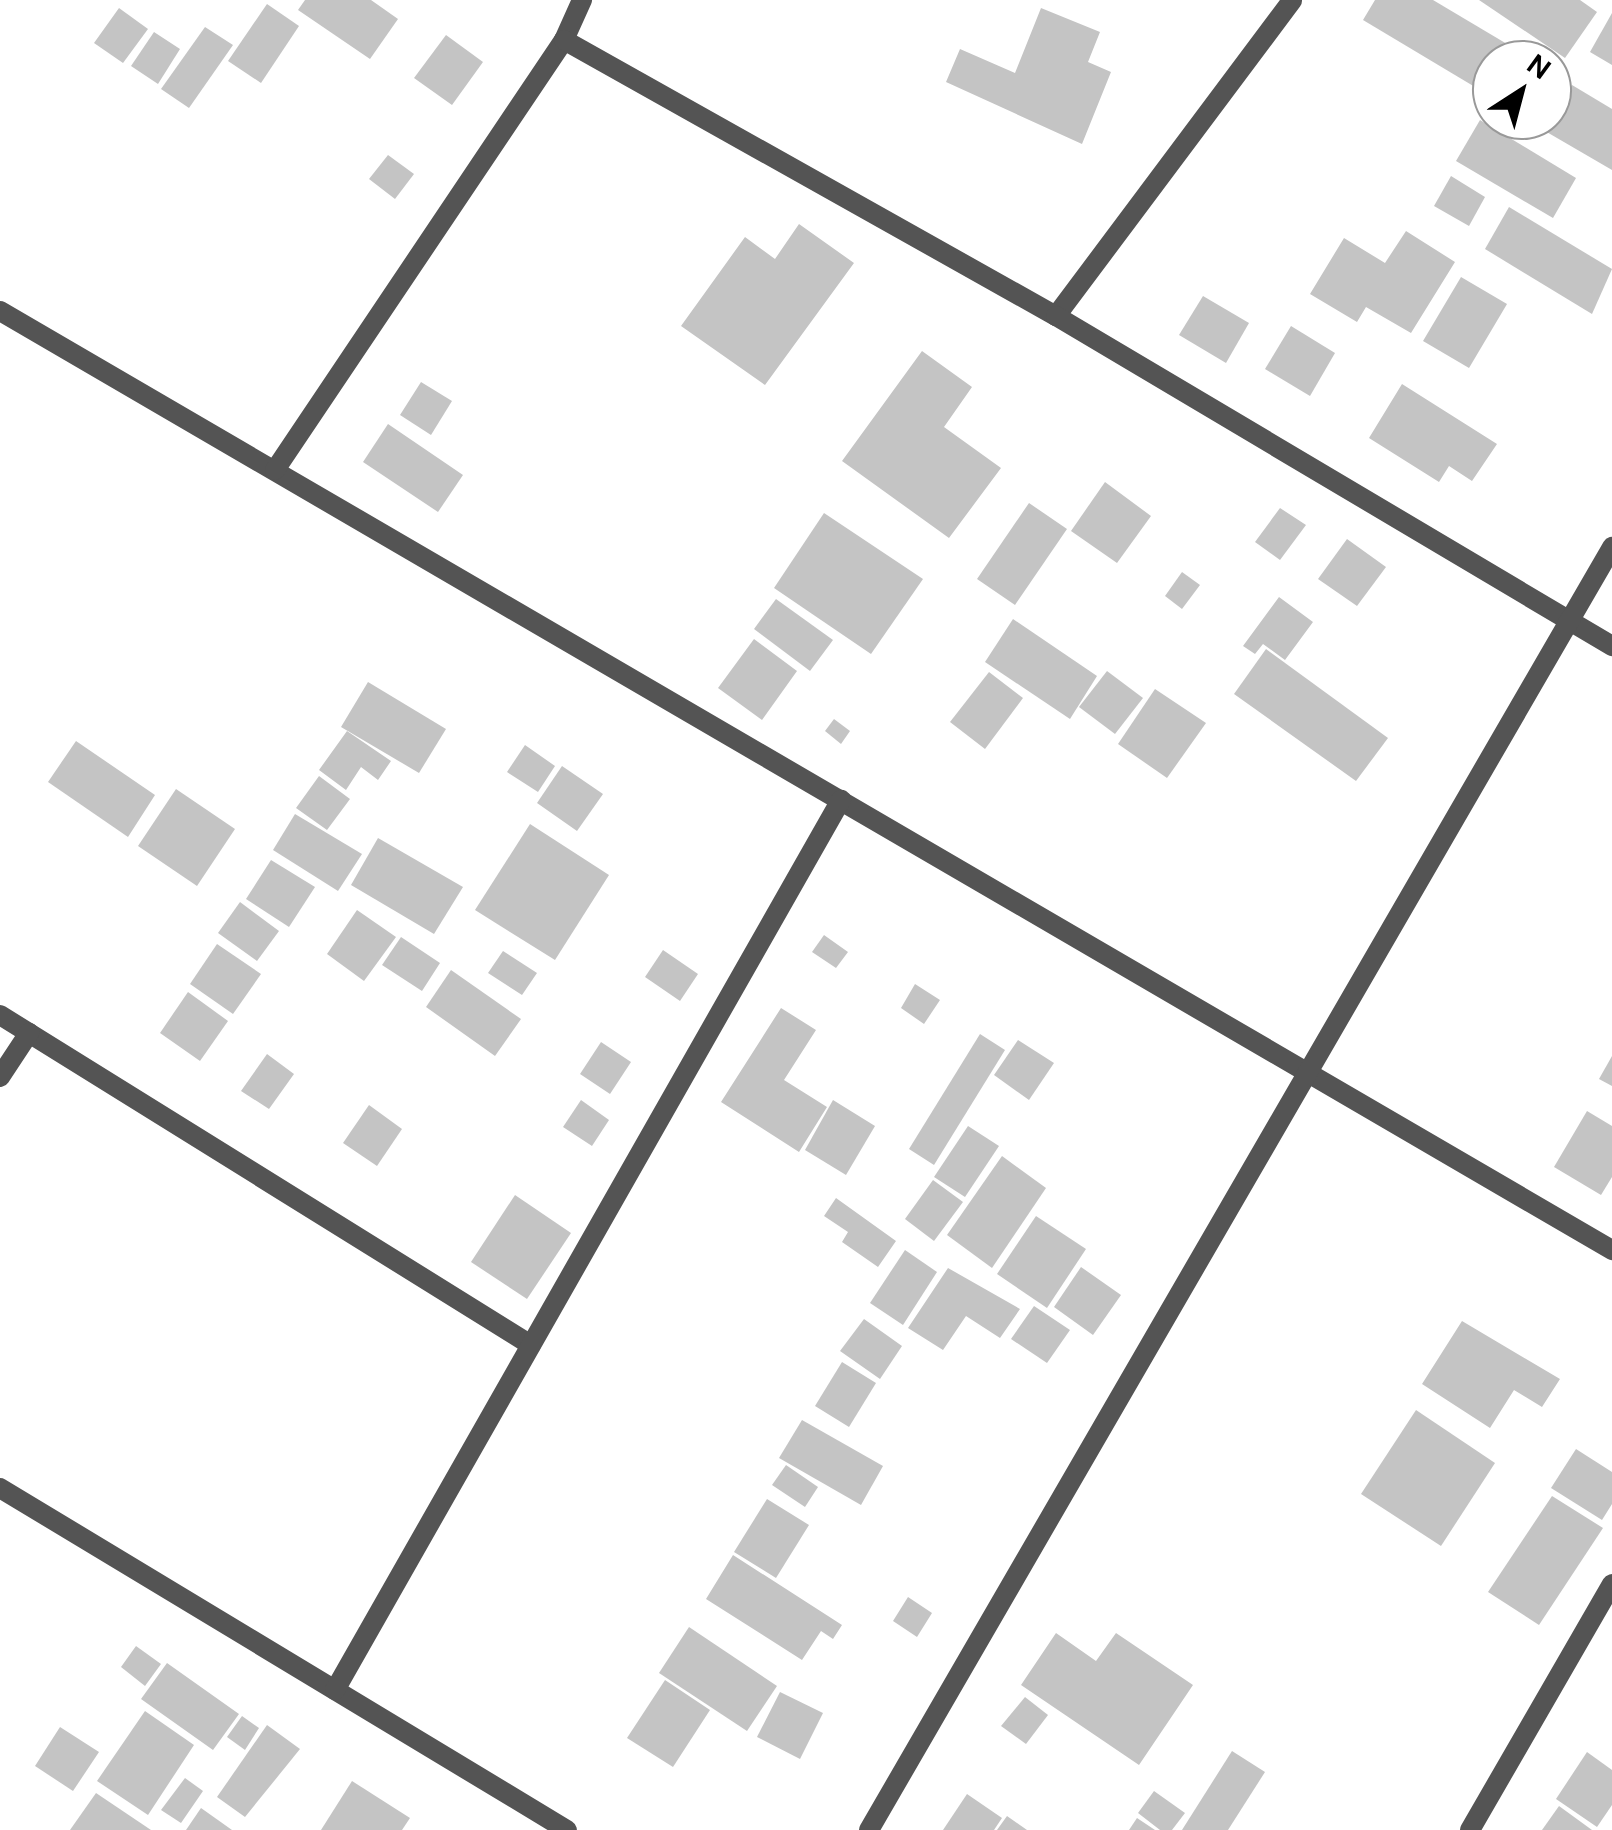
<!DOCTYPE html>
<html>
<head>
<meta charset="utf-8">
<style>
	body { margin:0 }
	#map { position:relative; width:1612px; height:1830px; overflow:hidden; background:#fff; font-family:"DM Sans",sans-serif }
	div>[style] { position:absolute }
	.building>* { inset:0; background:#c4c4c4 }
	.street>* { height:20px; margin:-10px; padding:0 10px; transform-origin:10px; border-radius:10px; background:#545454 }
	span { translate:-50% -50%; white-space:nowrap; text-align:center; line-height:1.15; -webkit-text-stroke:9px #fff; paint-order:stroke }
	.north { position:absolute; left:1472px; top:40px; width:100px; height:100px; box-sizing:border-box; background:#fff; border:2px solid #999; border-radius:50%; rotate:36deg; font-size:28px; font-weight:700; line-height:40px; text-align:center; color:#000 }
	.north::after { content:''; display:block; margin:auto; width:35px; height:45px; background:#000; clip-path:polygon(50% 0,100% 100%,50% 72%,0 100%) }
</style>
</head>
<body>
<div id="map">
	<div class="building">
		<i style="clip-path:polygon(305px 0,371px 0,398px 19px,370px 59px,298px 10px)"></i>
		<i style="clip-path:polygon(1375px 0,1433px 0,1507px 44px,1480px 90px,1363px 20px)"></i>
		<i style="clip-path:polygon(1479px 0,1580px 0,1597px 12px,1565px 58px)"></i>
		<i style="clip-path:polygon(267px 4px,299px 26px,261px 83px,228px 61px)"></i>
		<i style="clip-path:polygon(119px 8px,148px 29px,123px 63px,94px 43px)"></i>
		<i style="clip-path:polygon(1041px 8px,1100px 32px,1088px 62px,1111px 72px,1082px 144px,946px 82px,960px 49px,1015px 73px)"></i>
		<i style="clip-path:polygon(1612px 13px,1612px 65px,1590px 52px)"></i>
		<i style="clip-path:polygon(205px 27px,233px 45px,189px 108px,161px 89px)"></i>
		<i style="clip-path:polygon(154px 32px,180px 49px,158px 84px,131px 66px)"></i>
		<i style="clip-path:polygon(446px 35px,483px 62px,452px 105px,414px 78px)"></i>
		<i style="clip-path:polygon(1572px 85px,1612px 109px,1612px 170px,1545px 131px)"></i>
		<i style="clip-path:polygon(1480px 120px,1576px 178px,1553px 218px,1456px 161px)"></i>
		<i style="clip-path:polygon(388px 155px,414px 174px,395px 199px,369px 179px)"></i>
		<i style="clip-path:polygon(1451px 176px,1485px 197px,1469px 226px,1434px 206px)"></i>
		<i style="clip-path:polygon(1509px 207px,1612px 269px,1592px 314px,1485px 249px)"></i>
		<i style="clip-path:polygon(799px 224px,854px 263px,765px 385px,681px 326px,745px 237px,775px 259px)"></i>
		<i style="clip-path:polygon(1406px 231px,1455px 262px,1411px 333px,1366px 307px,1357px 322px,1310px 294px,1344px 238px,1385px 263px)"></i>
		<i style="clip-path:polygon(1461px 277px,1507px 304px,1469px 368px,1423px 341px)"></i>
		<i style="clip-path:polygon(1203px 296px,1249px 323px,1226px 363px,1179px 335px)"></i>
		<i style="clip-path:polygon(1291px 326px,1335px 353px,1310px 396px,1265px 369px)"></i>
		<i style="clip-path:polygon(922px 351px,972px 387px,944px 427px,1001px 468px,949px 538px,842px 461px)"></i>
		<i style="clip-path:polygon(421px 382px,452px 401px,431px 435px,400px 415px)"></i>
		<i style="clip-path:polygon(1402px 384px,1497px 444px,1472px 481px,1449px 466px,1439px 482px,1369px 438px)"></i>
		<i style="clip-path:polygon(388px 424px,463px 475px,438px 512px,363px 462px)"></i>
		<i style="clip-path:polygon(1105px 482px,1151px 516px,1117px 563px,1071px 531px)"></i>
		<i style="clip-path:polygon(1029px 503px,1067px 529px,1015px 605px,977px 579px)"></i>
		<i style="clip-path:polygon(1280px 508px,1306px 525px,1280px 560px,1255px 542px)"></i>
		<i style="clip-path:polygon(824px 513px,923px 579px,871px 654px,774px 588px)"></i>
		<i style="clip-path:polygon(1347px 539px,1386px 567px,1357px 606px,1318px 579px)"></i>
		<i style="clip-path:polygon(1182px 572px,1200px 585px,1182px 609px,1165px 596px)"></i>
		<i style="clip-path:polygon(1279px 597px,1313px 622px,1285px 660px,1263px 644px,1255px 654px,1243px 646px)"></i>
		<i style="clip-path:polygon(776px 599px,833px 640px,810px 671px,754px 629px)"></i>
		<i style="clip-path:polygon(1013px 619px,1097px 676px,1070px 719px,985px 662px)"></i>
		<i style="clip-path:polygon(754px 639px,797px 671px,762px 720px,718px 688px)"></i>
		<i style="clip-path:polygon(1266px 649px,1388px 738px,1356px 781px,1234px 694px)"></i>
		<i style="clip-path:polygon(1107px 671px,1143px 698px,1115px 734px,1079px 707px)"></i>
		<i style="clip-path:polygon(989px 672px,1023px 698px,985px 749px,950px 722px)"></i>
		<i style="clip-path:polygon(368px 682px,446px 729px,419px 773px,341px 727px)"></i>
		<i style="clip-path:polygon(1155px 689px,1206px 723px,1167px 778px,1118px 744px)"></i>
		<i style="clip-path:polygon(834px 719px,850px 731px,841px 744px,825px 731px)"></i>
		<i style="clip-path:polygon(347px 731px,391px 761px,378px 780px,361px 767px,346px 790px,319px 770px)"></i>
		<i style="clip-path:polygon(76px 741px,155px 795px,128px 837px,48px 782px)"></i>
		<i style="clip-path:polygon(525px 745px,555px 766px,538px 792px,507px 772px)"></i>
		<i style="clip-path:polygon(562px 766px,603px 794px,577px 831px,537px 803px)"></i>
		<i style="clip-path:polygon(319px 776px,350px 799px,327px 830px,296px 808px)"></i>
		<i style="clip-path:polygon(176px 789px,235px 829px,197px 886px,138px 846px)"></i>
		<i style="clip-path:polygon(295px 814px,362px 854px,338px 891px,273px 850px)"></i>
		<i style="clip-path:polygon(530px 824px,609px 875px,555px 960px,475px 910px)"></i>
		<i style="clip-path:polygon(378px 838px,463px 887px,434px 934px,351px 885px)"></i>
		<i style="clip-path:polygon(271px 860px,315px 887px,289px 927px,246px 899px)"></i>
		<i style="clip-path:polygon(240px 902px,279px 931px,257px 961px,218px 933px)"></i>
		<i style="clip-path:polygon(357px 910px,396px 937px,364px 981px,327px 954px)"></i>
		<i style="clip-path:polygon(824px 935px,848px 952px,836px 968px,812px 952px)"></i>
		<i style="clip-path:polygon(401px 937px,440px 963px,422px 991px,382px 965px)"></i>
		<i style="clip-path:polygon(217px 944px,261px 974px,233px 1014px,190px 984px)"></i>
		<i style="clip-path:polygon(663px 950px,698px 974px,680px 1001px,645px 977px)"></i>
		<i style="clip-path:polygon(503px 951px,537px 973px,522px 995px,488px 973px)"></i>
		<i style="clip-path:polygon(451px 970px,521px 1019px,495px 1056px,426px 1007px)"></i>
		<i style="clip-path:polygon(915px 984px,940px 1000px,924px 1024px,901px 1008px)"></i>
		<i style="clip-path:polygon(188px 992px,228px 1021px,200px 1061px,160px 1033px)"></i>
		<i style="clip-path:polygon(781px 1008px,816px 1030px,784px 1080px,827px 1107px,799px 1152px,721px 1102px)"></i>
		<i style="clip-path:polygon(980px 1034px,1005px 1050px,934px 1165px,909px 1149px)"></i>
		<i style="clip-path:polygon(1018px 1040px,1054px 1063px,1029px 1100px,994px 1075px)"></i>
		<i style="clip-path:polygon(601px 1042px,631px 1062px,610px 1094px,580px 1074px)"></i>
		<i style="clip-path:polygon(267px 1054px,294px 1074px,269px 1109px,241px 1091px)"></i>
		<i style="clip-path:polygon(1612px 1056px,1612px 1086px,1599px 1079px)"></i>
		<i style="clip-path:polygon(581px 1100px,609px 1120px,592px 1146px,563px 1127px)"></i>
		<i style="clip-path:polygon(833px 1100px,875px 1126px,846px 1175px,805px 1150px)"></i>
		<i style="clip-path:polygon(369px 1105px,402px 1129px,377px 1166px,343px 1143px)"></i>
		<i style="clip-path:polygon(1587px 1111px,1612px 1126px,1612px 1177px,1601px 1195px,1554px 1167px)"></i>
		<i style="clip-path:polygon(968px 1126px,999px 1146px,965px 1197px,934px 1177px)"></i>
		<i style="clip-path:polygon(1002px 1156px,1046px 1188px,992px 1268px,947px 1235px)"></i>
		<i style="clip-path:polygon(933px 1180px,963px 1202px,934px 1241px,905px 1219px)"></i>
		<i style="clip-path:polygon(515px 1195px,571px 1233px,527px 1299px,471px 1262px)"></i>
		<i style="clip-path:polygon(836px 1198px,896px 1241px,878px 1267px,842px 1242px,848px 1232px,824px 1216px)"></i>
		<i style="clip-path:polygon(1036px 1216px,1086px 1249px,1047px 1308px,997px 1274px)"></i>
		<i style="clip-path:polygon(905px 1250px,937px 1272px,903px 1325px,870px 1303px)"></i>
		<i style="clip-path:polygon(1081px 1267px,1121px 1295px,1093px 1335px,1054px 1307px)"></i>
		<i style="clip-path:polygon(948px 1268px,1020px 1309px,1000px 1338px,966px 1316px,943px 1350px,908px 1328px)"></i>
		<i style="clip-path:polygon(1034px 1306px,1070px 1330px,1047px 1363px,1011px 1339px)"></i>
		<i style="clip-path:polygon(864px 1319px,902px 1346px,880px 1379px,840px 1351px)"></i>
		<i style="clip-path:polygon(1462px 1321px,1560px 1379px,1542px 1407px,1514px 1390px,1490px 1428px,1422px 1384px)"></i>
		<i style="clip-path:polygon(842px 1362px,876px 1383px,849px 1427px,815px 1406px)"></i>
		<i style="clip-path:polygon(1416px 1410px,1495px 1463px,1441px 1546px,1361px 1494px)"></i>
		<i style="clip-path:polygon(802px 1420px,883px 1466px,861px 1505px,779px 1458px)"></i>
		<i style="clip-path:polygon(1576px 1449px,1612px 1472px,1612px 1504px,1602px 1520px,1551px 1488px)"></i>
		<i style="clip-path:polygon(786px 1465px,818px 1487px,805px 1507px,772px 1485px)"></i>
		<i style="clip-path:polygon(1552px 1496px,1603px 1528px,1539px 1625px,1488px 1592px)"></i>
		<i style="clip-path:polygon(767px 1499px,809px 1525px,776px 1578px,734px 1552px)"></i>
		<i style="clip-path:polygon(733px 1555px,842px 1625px,833px 1639px,821px 1631px,802px 1660px,706px 1599px)"></i>
		<i style="clip-path:polygon(908px 1597px,932px 1613px,917px 1637px,893px 1621px)"></i>
		<i style="clip-path:polygon(689px 1627px,777px 1686px,747px 1731px,659px 1673px)"></i>
		<i style="clip-path:polygon(1056px 1633px,1096px 1661px,1116px 1633px,1193px 1685px,1139px 1765px,1021px 1685px)"></i>
		<i style="clip-path:polygon(136px 1646px,161px 1664px,145px 1686px,121px 1667px)"></i>
		<i style="clip-path:polygon(167px 1663px,239px 1714px,213px 1750px,141px 1699px)"></i>
		<i style="clip-path:polygon(665px 1680px,710px 1710px,673px 1767px,627px 1738px)"></i>
		<i style="clip-path:polygon(780px 1692px,823px 1713px,800px 1759px,757px 1737px)"></i>
		<i style="clip-path:polygon(1025px 1697px,1048px 1715px,1026px 1744px,1001px 1726px)"></i>
		<i style="clip-path:polygon(145px 1711px,194px 1745px,148px 1815px,97px 1781px)"></i>
		<i style="clip-path:polygon(242px 1716px,259px 1728px,245px 1750px,227px 1737px)"></i>
		<i style="clip-path:polygon(267px 1725px,300px 1749px,245px 1817px,217px 1797px)"></i>
		<i style="clip-path:polygon(60px 1727px,99px 1752px,73px 1791px,35px 1766px)"></i>
		<i style="clip-path:polygon(1232px 1751px,1265px 1772px,1228px 1830px,1182px 1830px)"></i>
		<i style="clip-path:polygon(1587px 1752px,1612px 1770px,1612px 1805px,1597px 1827px,1556px 1799px)"></i>
		<i style="clip-path:polygon(185px 1778px,203px 1791px,181px 1823px,161px 1810px)"></i>
		<i style="clip-path:polygon(352px 1781px,410px 1818px,402px 1830px,321px 1830px)"></i>
		<i style="clip-path:polygon(1154px 1791px,1185px 1813px,1172px 1830px,1160px 1830px,1138px 1813px)"></i>
		<i style="clip-path:polygon(96px 1793px,151px 1830px,70px 1830px)"></i>
		<i style="clip-path:polygon(967px 1794px,1002px 1818px,994px 1830px,943px 1830px)"></i>
		<i style="clip-path:polygon(1559px 1806px,1592px 1830px,1542px 1830px)"></i>
		<i style="clip-path:polygon(201px 1808px,232px 1830px,186px 1830px)"></i>
		<i style="clip-path:polygon(1007px 1816px,1027px 1830px,997px 1830px)"></i>
		<i style="clip-path:polygon(1137px 1818px,1155px 1830px,1129px 1830px)"></i>
	</div>
	<div class="street">
		<i style="left:564px;top:40px;width:44px;rotate:-65.8deg"></i>
		<i style="left:0;top:311px;width:1866px;rotate:30.22deg"></i>
		<i style="left:1056px;top:316px;width:394px;rotate:-53.2deg"></i>
		<i style="left:275px;top:470px;width:518px;rotate:-56.1deg"></i>
		<i style="left:564px;top:40px;width:564px;rotate:29.29deg"></i>
		<i style="left:1056px;top:316px;width:647px;rotate:30.69deg"></i>
		<i style="left:0;top:1015px;width:625px;rotate:31.86deg"></i>
		<i style="left:0;top:1077px;width:53px;rotate:-56.6deg"></i>
		<i style="left:0;top:1488px;width:662px;rotate:31.1deg"></i>
		<i style="left:335px;top:1690px;width:1024px;rotate:-60.38deg"></i>
		<i style="left:869px;top:1830px;width:1483px;rotate:-59.92deg"></i>
		<i style="left:1470px;top:1830px;width:284px;rotate:-60deg"></i>
	</div>
	<div class="north">N</div>
</div>
</body>
</html>
